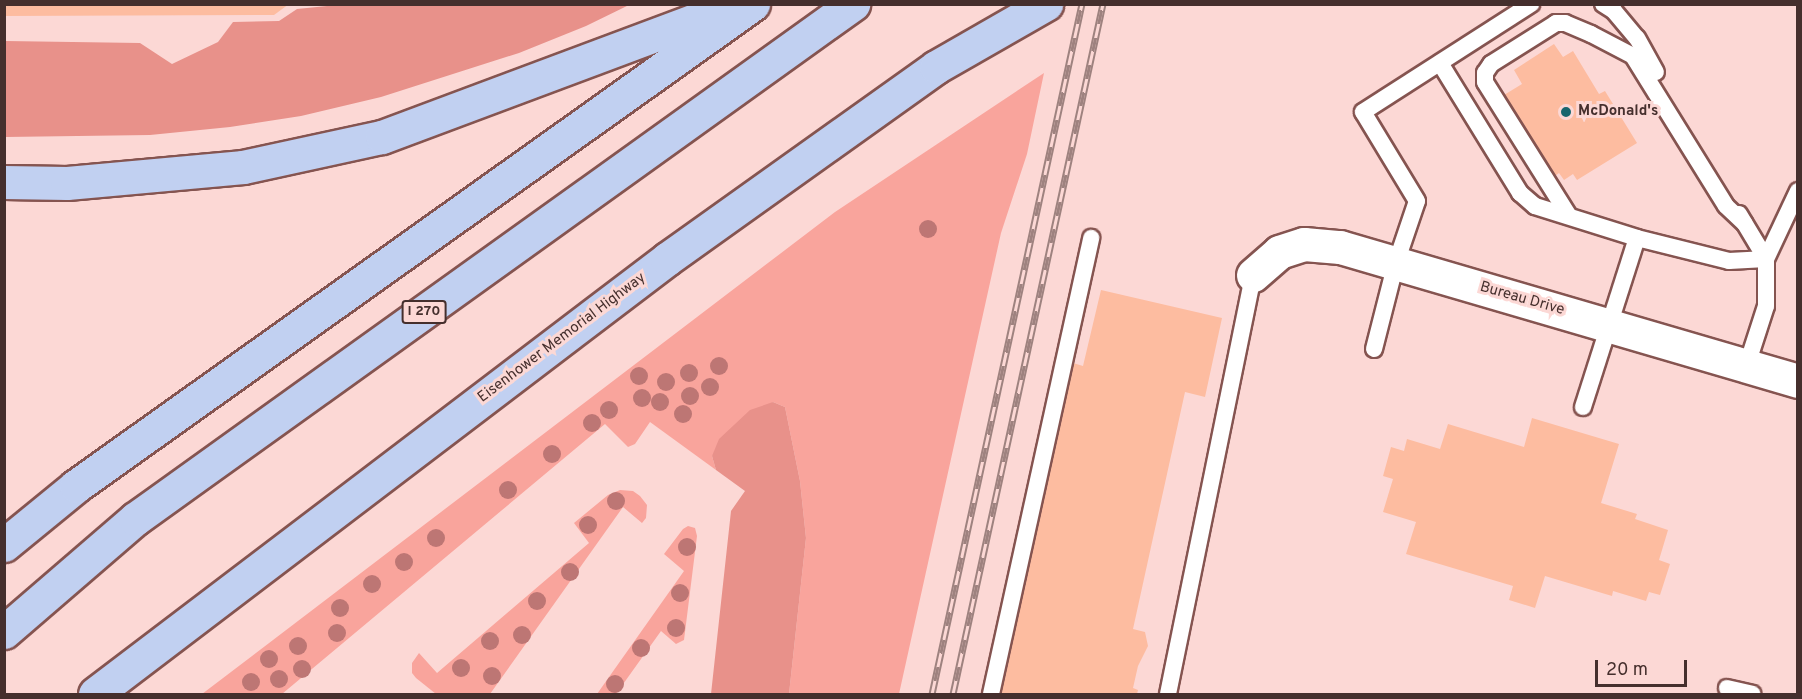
<!DOCTYPE html>
<html>
<head>
<meta charset="utf-8">
<style>
	body { margin:0 }
	#map { position:relative; width:1802px; height:699px; overflow:hidden; background:#fcd8d5; font-family:Overpass,sans-serif }
	div>[style] { position:absolute }
	.green>* { inset:0; background:#f9a49c }
	.forest>* { inset:0; background:#e8918a }
	.building>* { inset:0; background:#fdbca0 }
	.roads { filter:drop-shadow(2px 0 #855450) drop-shadow(-2px 0 #855450) drop-shadow(0 2px #855450) drop-shadow(0 -2px #855450) }
	.service>* { height:16px; margin:-8px; padding:0 8px; transform-origin:8px; border-radius:8px; background:#fff }
	.minor>* { height:33px; margin:-16.5px; padding:0 16.5px; transform-origin:16.5px; border-radius:16.5px; background:#fff }
	.motorway>* { height:33px; margin:-16.5px; padding:0 16.5px; transform-origin:16.5px; border-radius:16.5px; background:#c1d0f1 }
	.rail>* { height:7px; margin-top:-3.5px; transform-origin:0; background:repeating-linear-gradient(90deg,#fcd8d5 0 14px,#9e827f 0 28px); box-sizing:border-box; border-block:2px solid #9e827f }
	.trees>* { width:18px; height:18px; margin:-9px; border-radius:50%; background:#bd7674 }
	.dots>* { width:16px; height:16px; translate:-50% -50%; box-sizing:border-box; border:3px solid #fcd8d5; border-radius:50% }
	span { translate:-50% -50%; white-space:nowrap; text-align:center; line-height:1.15; -webkit-text-stroke:6px #fcd8d5; paint-order:stroke }
	.shield-label span { padding:2px 4px; background:#fcd8d5; border:2px solid; border-radius:4px; -webkit-text-stroke-width:0 }
	.shield-label { font-size:14px; color:#452f2d; font-weight:700 }
	.poi-label { font-size:15px; color:#452f2d; font-weight:700 }
	.left { translate:0 -50%; text-align:left }
	.street-label { font-size:15px; color:#452f2d }
	.frame { position:absolute; inset:0; border:6px solid #452f2d; pointer-events:none }
	.scale { position:absolute; left:1595px; top:660px; width:92px; height:27px; box-sizing:border-box; border:3px solid #452f2d; border-top:0; padding-left:8px; font-size:18px; line-height:21px; white-space:nowrap; color:#452f2d; -webkit-text-stroke:4px #fcd8d5; paint-order:stroke }
</style>
</head>
<body>
<div id="map">
	<div class="green">
		<i style="clip-path:polygon(1044px 73px,1027px 154px,1001px 233px,899px 694px,789px 694px,806px 538px,800px 481px,785px 407px,773px 402px,712px 456px,716px 470px,650px 422px,635px 444px,628px 447px,605px 424px,282px 694px,202px 694px,835px 212px)"></i>
		<i style="clip-path:polygon(620px 490px,633px 491px,640px 496px,647px 505px,646px 518px,642px 523px,623px 507px,490px 694px,436px 694px,416px 678px,412px 673px,412px 663px,419px 653px,437px 673px,589px 543px,574px 523px,608px 495px)"></i>
		<i style="clip-path:polygon(688px 526px,695px 528px,697px 536px,684px 640px,676px 644px,661px 631px,616px 694px,597px 694px,684px 571px,664px 554px,683px 529px)"></i>
	</div>
	<div class="forest">
		<i style="clip-path:polygon(347px 4px,629px 5px,586px 26px,519px 53px,381px 97px,301px 116px,230px 127px,150px 135px,5px 137px,5px 41px,140px 43px,172px 64px,218px 42px,233px 22px,279px 21px,297px 9px)"></i>
		<i style="clip-path:polygon(773px 402px,785px 407px,800px 481px,806px 538px,789px 694px,711px 694px,731px 511px,745px 491px,716px 470px,712px 456px,719px 439px,750px 410px)"></i>
	</div>
	<div class="building">
		<i style="clip-path:polygon(4px 4px,289px 4px,274px 15px,4px 16px)"></i>
		<i style="clip-path:polygon(1554px 44px,1563px 57px,1573px 51px,1599px 94px,1605px 91px,1637px 143px,1577px 180px,1573px 174px,1564px 180px,1559px 173px,1552px 178px,1512px 113px,1514px 111px,1504px 95px,1522px 84px,1514px 70px)"></i>
		<i style="clip-path:polygon(1101px 290px,1222px 318px,1205px 397px,1185px 392px,1133px 629px,1145px 632px,1148px 646px,1138px 666px,1133px 688px,1138px 690px,1137px 694px,999px 694px,1073px 363px,1083px 366px)"></i>
		<i style="clip-path:polygon(1532px 418px,1619px 444px,1601px 503px,1637px 514px,1635px 519px,1668px 530px,1659px 560px,1670px 564px,1660px 595px,1649px 592px,1646px 601px,1613px 591px,1612px 596px,1545px 576px,1535px 608px,1509px 600px,1513px 586px,1406px 554px,1416px 522px,1383px 512px,1393px 479px,1383px 476px,1391px 447px,1404px 451px,1407px 439px,1440px 449px,1448px 424px,1524px 447px)"></i>
	</div>
	<div class="roads">
		<div class="service">
			<i style="left:1603px;top:4px;width:13px;rotate:32deg"></i>
			<i style="left:1614px;top:11px;width:35px;rotate:50deg"></i>
			<i style="left:1637px;top:38px;width:39px;rotate:61deg"></i>
			<i style="left:1440px;top:63px;width:153px;rotate:58.4deg"></i>
			<i style="left:1520px;top:193px;width:20px;rotate:41deg"></i>
			<i style="left:1535px;top:206px;width:107px;rotate:17.4deg"></i>
			<i style="left:1739px;top:214px;width:52px;rotate:59deg"></i>
			<i style="left:1569px;top:216px;width:158px;rotate:-122.1deg"></i>
			<i style="left:1485px;top:82px;width:9px;rotate:-90deg"></i>
			<i style="left:1485px;top:73px;width:11px;rotate:-56deg"></i>
			<i style="left:1491px;top:64px;width:77px;rotate:-32.2deg"></i>
			<i style="left:1556px;top:23px;width:9px"></i>
			<i style="left:1565px;top:23px;width:28px;rotate:23deg"></i>
			<i style="left:1591px;top:34px;width:47px;rotate:27.6deg"></i>
			<i style="left:1633px;top:56px;width:176px;rotate:58.2deg"></i>
			<i style="left:1726px;top:206px;width:25px;rotate:43deg"></i>
			<i style="left:1766px;top:259px;width:75px;rotate:-64.8deg"></i>
			<i style="left:1374px;top:349px;width:89px;rotate:-75.7deg"></i>
			<i style="left:1396px;top:263px;width:65px;rotate:-71.3deg"></i>
			<i style="left:1417px;top:201px;width:104px;rotate:-121.2deg"></i>
			<i style="left:1363px;top:112px;width:200px;rotate:-32.7deg"></i>
			<i style="left:1583px;top:407px;width:177px;rotate:-72.3deg"></i>
			<i style="left:1637px;top:238px;width:95px;rotate:14deg"></i>
			<i style="left:1729px;top:261px;width:37px;rotate:-3deg"></i>
			<i style="left:1766px;top:259px;width:47px;rotate:90deg"></i>
			<i style="left:1766px;top:306px;width:62px;rotate:107.9deg"></i>
			<i style="left:1727px;top:688px;width:26px;rotate:13deg"></i>
			<i style="left:991px;top:694px;width:467px;rotate:-77.6deg"></i>
			<i style="left:1168px;top:694px;width:428px;rotate:-78.5deg"></i>
		</div>
		<div class="minor">
			<i style="left:1253px;top:275px;width:35px;rotate:-41deg"></i>
			<i style="left:1279px;top:252px;width:26px;rotate:-18deg"></i>
			<i style="left:1304px;top:244px;width:36px;rotate:5deg"></i>
			<i style="left:1340px;top:247px;width:477px;rotate:16.3deg"></i>
		</div>
		<div class="motorway">
			<i style="left:4px;top:182px;width:63px;rotate:0.9deg"></i>
			<i style="left:67px;top:183px;width:177px;rotate:-5.2deg"></i>
			<i style="left:243px;top:167px;width:142px;rotate:-12.2deg"></i>
			<i style="left:382px;top:137px;width:371px;rotate:-20.5deg"></i>
			<i style="left:4px;top:545px;width:93px;rotate:-39.3deg"></i>
			<i style="left:76px;top:486px;width:831px;rotate:-35.45deg"></i>
			<i style="left:4px;top:632px;width:173px;rotate:-40.8deg"></i>
			<i style="left:135px;top:519px;width:884px;rotate:-35.65deg"></i>
			<i style="left:95px;top:694px;width:719px;rotate:-37.25deg"></i>
			<i style="left:667px;top:259px;width:330px;rotate:-35.5deg"></i>
			<i style="left:936px;top:67px;width:127px;rotate:-29.8deg"></i>
		</div>
	</div>
	<div class="rail">
		<i style="left:932px;top:694px;width:706px;rotate:-77.74deg"></i>
		<i style="left:953px;top:694px;width:706px;rotate:-77.74deg"></i>
	</div>
	<div class="trees">
		<i style="left:928px;top:229px"></i>
		<i style="left:719px;top:366px"></i>
		<i style="left:689px;top:373px"></i>
		<i style="left:639px;top:376px"></i>
		<i style="left:666px;top:382px"></i>
		<i style="left:710px;top:387px"></i>
		<i style="left:690px;top:396px"></i>
		<i style="left:642px;top:398px"></i>
		<i style="left:660px;top:402px"></i>
		<i style="left:609px;top:410px"></i>
		<i style="left:683px;top:414px"></i>
		<i style="left:592px;top:423px"></i>
		<i style="left:552px;top:454px"></i>
		<i style="left:508px;top:490px"></i>
		<i style="left:616px;top:501px"></i>
		<i style="left:588px;top:525px"></i>
		<i style="left:436px;top:538px"></i>
		<i style="left:687px;top:547px"></i>
		<i style="left:404px;top:562px"></i>
		<i style="left:570px;top:572px"></i>
		<i style="left:372px;top:584px"></i>
		<i style="left:680px;top:593px"></i>
		<i style="left:537px;top:601px"></i>
		<i style="left:340px;top:608px"></i>
		<i style="left:676px;top:628px"></i>
		<i style="left:337px;top:633px"></i>
		<i style="left:522px;top:635px"></i>
		<i style="left:490px;top:641px"></i>
		<i style="left:298px;top:646px"></i>
		<i style="left:641px;top:648px"></i>
		<i style="left:269px;top:659px"></i>
		<i style="left:461px;top:668px"></i>
		<i style="left:302px;top:669px"></i>
		<i style="left:492px;top:676px"></i>
		<i style="left:279px;top:679px"></i>
		<i style="left:251px;top:682px"></i>
		<i style="left:615px;top:684px"></i>
	</div>
	<div class="dots">
		<i style="left:1566px;top:112px;background:#19666e"></i>
	</div>
	<div class="shield-label">
		<span style="left:424px;top:312px">I 270</span>
	</div>
	<div class="poi-label">
		<span class="left" style="left:1578px;top:112px">McDonald's</span>
	</div>
	<div class="street-label">
		<span style="left:1522px;top:299px;rotate:16deg">Bureau Drive</span>
		<span style="left:562px;top:338px;rotate:-37deg">Eisenhower Memorial Highway</span>
	</div>
	<div class="frame"></div>
	<div class="scale">20 m</div>
</div>
</body>
</html>
